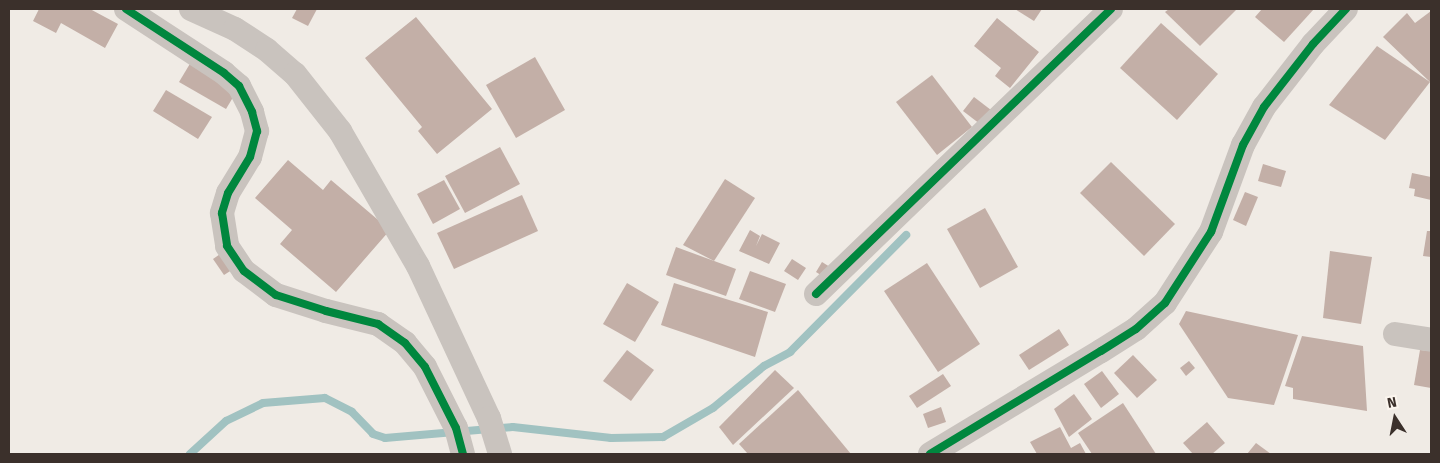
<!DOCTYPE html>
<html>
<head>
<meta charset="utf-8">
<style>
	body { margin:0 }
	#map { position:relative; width:1440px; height:463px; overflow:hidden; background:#f0ebe5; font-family:"Fira Sans",sans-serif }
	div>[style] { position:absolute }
	.stream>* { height:8px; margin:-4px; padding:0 4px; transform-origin:4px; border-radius:4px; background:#a1c2c1 }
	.building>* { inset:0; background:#c3afa7 }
	.minor>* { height:24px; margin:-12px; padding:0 12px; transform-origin:12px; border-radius:12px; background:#c9c3be }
	.cycleway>* { height:8px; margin:-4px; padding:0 4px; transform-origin:4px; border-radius:4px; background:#00873e }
	span { translate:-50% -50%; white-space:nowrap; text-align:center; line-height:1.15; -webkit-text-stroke:4px #fbf5ee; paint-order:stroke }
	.frame { position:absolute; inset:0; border:10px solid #3b302b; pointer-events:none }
	.north { position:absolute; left:1370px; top:393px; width:50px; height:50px; -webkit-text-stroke:4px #fbf5ee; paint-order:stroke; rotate:349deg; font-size:14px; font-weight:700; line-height:20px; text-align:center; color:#3b302b }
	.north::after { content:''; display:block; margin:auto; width:18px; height:22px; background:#3b302b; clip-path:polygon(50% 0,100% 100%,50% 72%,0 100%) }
</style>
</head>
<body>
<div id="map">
	<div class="stream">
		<i style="left:190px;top:454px;width:49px;rotate:-42.5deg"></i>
		<i style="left:226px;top:421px;width:41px;rotate:-25.9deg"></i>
		<i style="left:263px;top:403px;width:62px;rotate:-4.6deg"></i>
		<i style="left:325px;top:398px;width:30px;rotate:27deg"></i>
		<i style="left:352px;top:412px;width:30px;rotate:46deg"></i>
		<i style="left:373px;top:434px;width:13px;rotate:18deg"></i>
		<i style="left:385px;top:438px;width:128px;rotate:-4.9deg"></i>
		<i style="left:513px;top:427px;width:99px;rotate:6.4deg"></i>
		<i style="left:611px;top:438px;width:52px;rotate:-1.1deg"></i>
		<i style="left:663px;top:437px;width:58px;rotate:-30.1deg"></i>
		<i style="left:713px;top:408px;width:66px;rotate:-39.5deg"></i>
		<i style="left:764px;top:366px;width:30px;rotate:-28deg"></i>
		<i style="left:790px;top:352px;width:165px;rotate:-45.2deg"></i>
	</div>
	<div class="building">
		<i style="clip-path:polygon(39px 9px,90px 9px,118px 24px,105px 48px,61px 23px,56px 33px,33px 21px)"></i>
		<i style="clip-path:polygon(297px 9px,317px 9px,308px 26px,292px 18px)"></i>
		<i style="clip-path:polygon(1015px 9px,1042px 9px,1034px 21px)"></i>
		<i style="clip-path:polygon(1169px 9px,1237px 9px,1200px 46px,1165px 12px)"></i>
		<i style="clip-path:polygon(1262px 9px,1314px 9px,1284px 42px,1255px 17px)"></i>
		<i style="clip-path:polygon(1431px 11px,1431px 80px,1430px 82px,1383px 37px,1407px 13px,1415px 23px)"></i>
		<i style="clip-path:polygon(416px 17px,492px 109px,437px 154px,418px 131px,422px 127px,365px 58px)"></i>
		<i style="clip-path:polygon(997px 18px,1039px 52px,1010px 88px,995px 76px,1001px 68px,974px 46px)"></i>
		<i style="clip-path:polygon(1161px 23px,1218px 74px,1177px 120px,1120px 68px)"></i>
		<i style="clip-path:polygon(1377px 46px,1430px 82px,1385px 140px,1329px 105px)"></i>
		<i style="clip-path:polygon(535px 57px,565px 110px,516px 138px,486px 85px)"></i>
		<i style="clip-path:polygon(191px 62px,238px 89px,226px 109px,179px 82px)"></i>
		<i style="clip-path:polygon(932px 75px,972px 127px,937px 155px,896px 102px)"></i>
		<i style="clip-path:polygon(166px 90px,212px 117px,198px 139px,153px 111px)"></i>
		<i style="clip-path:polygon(974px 97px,991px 110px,980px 124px,963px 111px)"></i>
		<i style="clip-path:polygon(500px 147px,520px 184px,465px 213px,445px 176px)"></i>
		<i style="clip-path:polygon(288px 160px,323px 190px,331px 180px,390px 230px,336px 292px,280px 244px,292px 230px,255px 198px)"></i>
		<i style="clip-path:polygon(1111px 162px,1175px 224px,1144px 256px,1080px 193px)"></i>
		<i style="clip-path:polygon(1263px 164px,1286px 171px,1281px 187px,1258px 181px)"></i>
		<i style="clip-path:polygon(1412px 173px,1431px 177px,1431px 200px,1414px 196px,1415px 189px,1409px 188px)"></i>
		<i style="clip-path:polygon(725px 179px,755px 198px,714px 261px,683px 245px)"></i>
		<i style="clip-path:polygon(444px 180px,460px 209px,433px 224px,417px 194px)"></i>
		<i style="clip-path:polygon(1245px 192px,1258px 197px,1246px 226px,1233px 220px)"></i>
		<i style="clip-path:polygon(522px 195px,538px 231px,454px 269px,437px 233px)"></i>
		<i style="clip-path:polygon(985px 208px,1018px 267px,980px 288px,947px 229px)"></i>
		<i style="clip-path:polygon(750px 230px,760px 236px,756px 246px,762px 234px,780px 243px,769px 264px,739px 251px)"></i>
		<i style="clip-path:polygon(1427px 231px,1431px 231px,1431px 257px,1423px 256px)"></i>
		<i style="clip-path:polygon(676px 247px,736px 269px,726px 296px,666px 275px)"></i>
		<i style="clip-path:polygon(226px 250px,238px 266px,224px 275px,213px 259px)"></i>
		<i style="clip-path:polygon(1330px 251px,1372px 257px,1361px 324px,1323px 318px)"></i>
		<i style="clip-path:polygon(792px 259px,806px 268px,798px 280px,784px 271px)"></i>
		<i style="clip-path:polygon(822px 262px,830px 267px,824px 277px,816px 272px)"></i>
		<i style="clip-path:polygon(927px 263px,980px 344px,938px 372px,884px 291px)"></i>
		<i style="clip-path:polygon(750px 271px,786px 284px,775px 312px,739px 299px)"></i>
		<i style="clip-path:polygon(627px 283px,659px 302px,635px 342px,603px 324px)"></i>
		<i style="clip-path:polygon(674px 283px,768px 312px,755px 357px,661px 325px)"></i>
		<i style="clip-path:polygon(1186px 311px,1298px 335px,1274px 405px,1228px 398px,1179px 324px)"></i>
		<i style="clip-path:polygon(1059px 329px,1069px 345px,1029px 370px,1019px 355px)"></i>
		<i style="clip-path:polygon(1302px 336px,1363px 346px,1367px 411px,1293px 399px,1293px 388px,1285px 386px)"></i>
		<i style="clip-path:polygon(627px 350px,654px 370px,631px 401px,603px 381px)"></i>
		<i style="clip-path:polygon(1420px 350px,1431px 351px,1431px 388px,1414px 385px)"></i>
		<i style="clip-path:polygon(1133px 355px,1157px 380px,1137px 398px,1114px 373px)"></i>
		<i style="clip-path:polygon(1189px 361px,1195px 368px,1186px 376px,1180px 368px)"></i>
		<i style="clip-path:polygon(775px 370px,794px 388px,733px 445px,719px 427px)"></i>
		<i style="clip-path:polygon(1102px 371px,1119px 394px,1101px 408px,1084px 384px)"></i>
		<i style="clip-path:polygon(943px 374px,951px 386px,917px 408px,909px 396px)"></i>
		<i style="clip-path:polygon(798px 390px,851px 454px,748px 454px,739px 444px)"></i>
		<i style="clip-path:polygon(1074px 394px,1092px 419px,1069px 437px,1054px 409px)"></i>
		<i style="clip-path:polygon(1123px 403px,1156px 454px,1092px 454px,1078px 433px)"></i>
		<i style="clip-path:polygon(941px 407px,946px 422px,928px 428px,923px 414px)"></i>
		<i style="clip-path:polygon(1207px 422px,1225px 443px,1212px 454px,1193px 454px,1183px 443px)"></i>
		<i style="clip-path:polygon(1060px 427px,1071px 448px,1080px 443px,1086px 454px,1037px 454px,1030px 442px)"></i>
		<i style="clip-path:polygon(1256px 443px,1271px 454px,1247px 454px)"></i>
	</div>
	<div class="minor">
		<i style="left:126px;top:9px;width:117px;rotate:33.1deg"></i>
		<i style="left:224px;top:73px;width:20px;rotate:41deg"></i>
		<i style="left:239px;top:86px;width:29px;rotate:63deg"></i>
		<i style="left:252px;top:112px;width:20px;rotate:75deg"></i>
		<i style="left:257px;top:131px;width:27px;rotate:105deg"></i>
		<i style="left:250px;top:157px;width:42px;rotate:121.4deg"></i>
		<i style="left:228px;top:193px;width:21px;rotate:107deg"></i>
		<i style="left:222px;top:213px;width:33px;rotate:81deg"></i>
		<i style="left:227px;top:246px;width:30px;rotate:56deg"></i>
		<i style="left:244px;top:271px;width:40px;rotate:37deg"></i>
		<i style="left:276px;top:295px;width:52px;rotate:17.7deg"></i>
		<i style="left:326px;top:311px;width:54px;rotate:14deg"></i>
		<i style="left:378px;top:324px;width:33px;rotate:35deg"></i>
		<i style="left:405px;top:343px;width:31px;rotate:50deg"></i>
		<i style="left:425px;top:367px;width:68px;rotate:63.1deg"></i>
		<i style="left:456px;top:428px;width:27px;rotate:75deg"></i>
		<i style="left:191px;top:9px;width:48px;rotate:24.4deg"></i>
		<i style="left:235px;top:29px;width:38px;rotate:33deg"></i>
		<i style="left:267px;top:50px;width:37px;rotate:41deg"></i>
		<i style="left:295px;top:74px;width:73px;rotate:51.7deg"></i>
		<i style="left:340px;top:131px;width:156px;rotate:60deg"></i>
		<i style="left:418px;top:266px;width:168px;rotate:65deg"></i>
		<i style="left:489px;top:418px;width:38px;rotate:73deg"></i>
		<i style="left:816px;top:294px;width:410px;rotate:-44deg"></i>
		<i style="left:1395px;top:334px;width:36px;rotate:9deg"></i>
		<i style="left:930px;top:454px;width:200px;rotate:-31.1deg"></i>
		<i style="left:1101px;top:351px;width:41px;rotate:-32.2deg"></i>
		<i style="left:1136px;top:329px;width:39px;rotate:-42deg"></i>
		<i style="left:1165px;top:303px;width:85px;rotate:-57.1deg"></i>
		<i style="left:1211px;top:232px;width:93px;rotate:-69.8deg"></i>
		<i style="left:1243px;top:145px;width:43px;rotate:-61.1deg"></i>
		<i style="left:1264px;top:107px;width:80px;rotate:-52.1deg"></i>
		<i style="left:1313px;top:44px;width:48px;rotate:-46.7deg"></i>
	</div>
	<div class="cycleway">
		<i style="left:126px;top:9px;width:117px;rotate:33.1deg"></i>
		<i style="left:224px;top:73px;width:20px;rotate:41deg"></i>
		<i style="left:239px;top:86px;width:29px;rotate:63deg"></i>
		<i style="left:252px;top:112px;width:20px;rotate:75deg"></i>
		<i style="left:257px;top:131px;width:27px;rotate:105deg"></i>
		<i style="left:250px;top:157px;width:42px;rotate:121.4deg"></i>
		<i style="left:228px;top:193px;width:21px;rotate:107deg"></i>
		<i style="left:222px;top:213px;width:33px;rotate:81deg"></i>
		<i style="left:227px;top:246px;width:30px;rotate:56deg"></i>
		<i style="left:244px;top:271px;width:40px;rotate:37deg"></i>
		<i style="left:276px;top:295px;width:52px;rotate:17.7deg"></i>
		<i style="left:326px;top:311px;width:54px;rotate:14deg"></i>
		<i style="left:378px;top:324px;width:33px;rotate:35deg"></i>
		<i style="left:405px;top:343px;width:31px;rotate:50deg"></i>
		<i style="left:425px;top:367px;width:68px;rotate:63.1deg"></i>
		<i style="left:456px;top:428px;width:27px;rotate:75deg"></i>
		<i style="left:816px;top:294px;width:410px;rotate:-44deg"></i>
		<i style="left:930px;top:454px;width:200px;rotate:-31.1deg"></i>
		<i style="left:1101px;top:351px;width:41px;rotate:-32.2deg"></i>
		<i style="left:1136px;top:329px;width:39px;rotate:-42deg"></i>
		<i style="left:1165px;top:303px;width:85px;rotate:-57.1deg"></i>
		<i style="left:1211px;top:232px;width:93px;rotate:-69.8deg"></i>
		<i style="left:1243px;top:145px;width:43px;rotate:-61.1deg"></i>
		<i style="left:1264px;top:107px;width:80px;rotate:-52.1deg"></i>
		<i style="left:1313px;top:44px;width:48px;rotate:-46.7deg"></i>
	</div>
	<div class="frame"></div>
	<div class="north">N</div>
</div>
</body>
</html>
